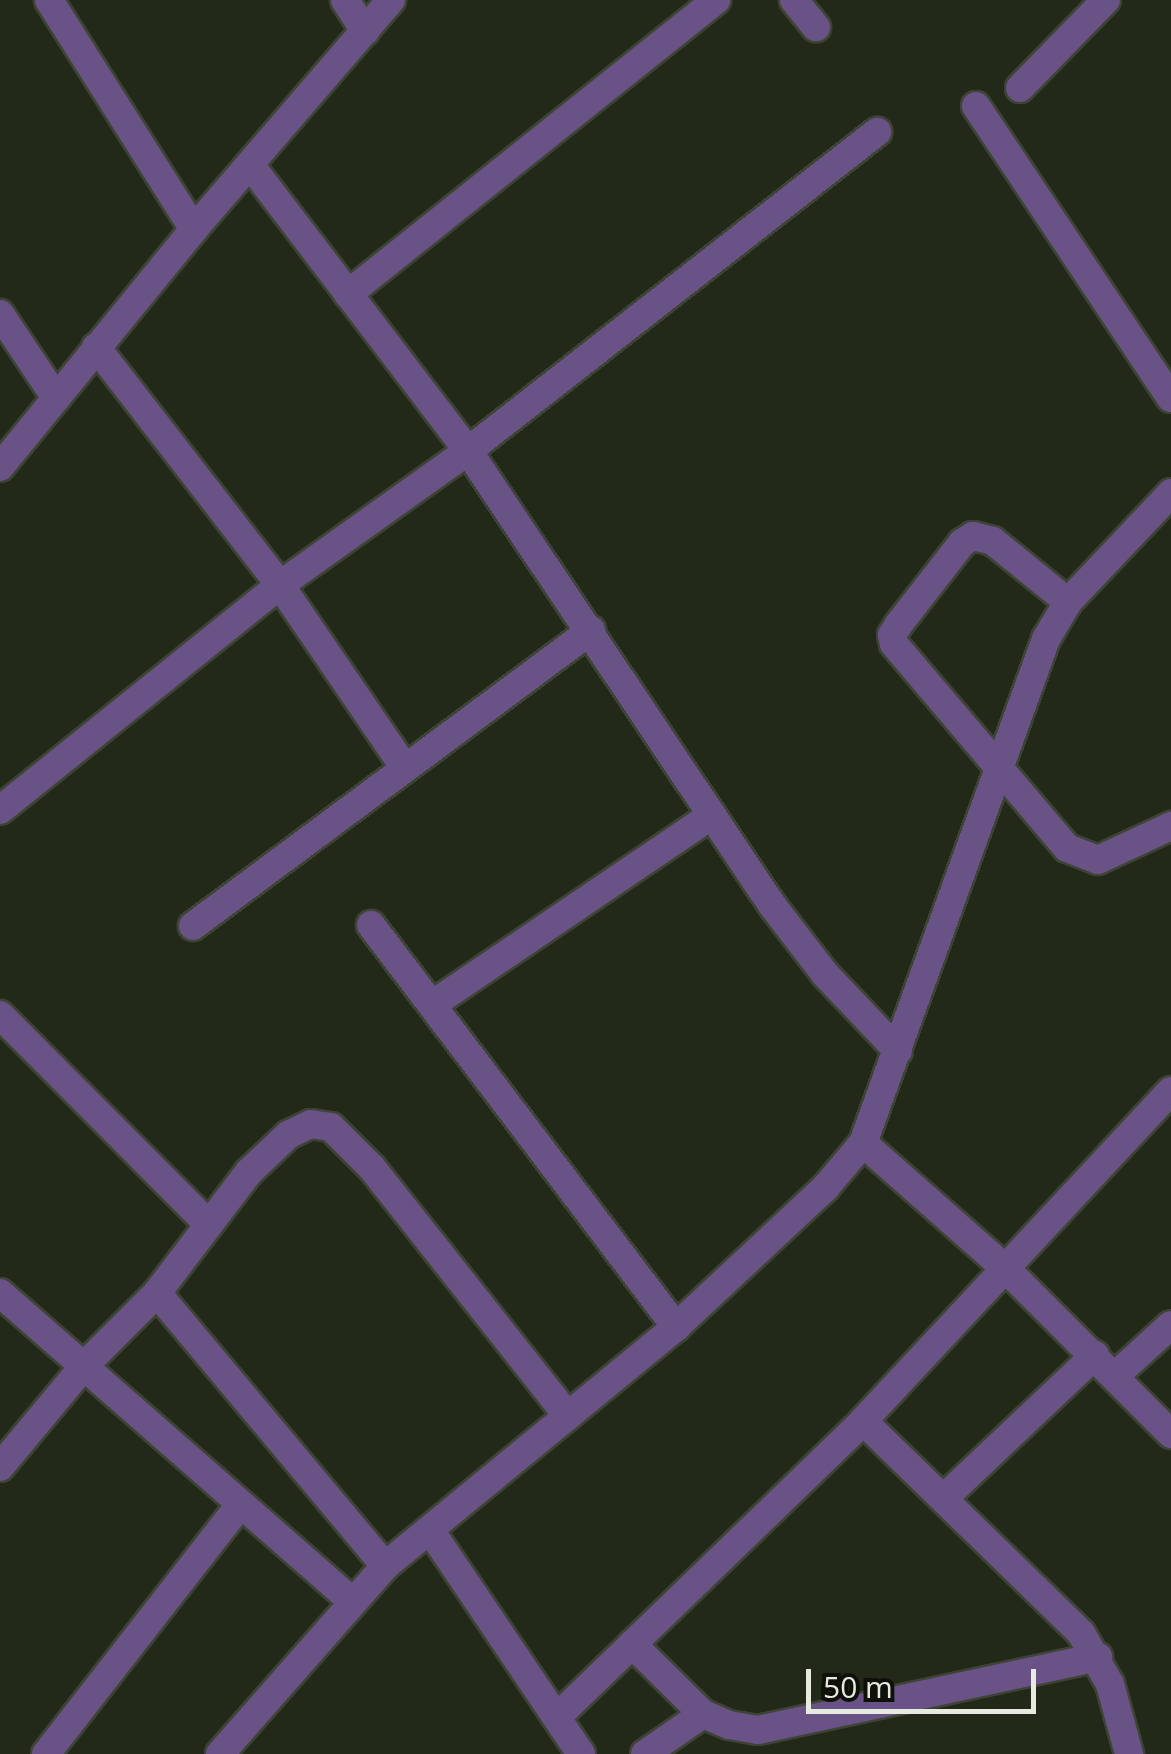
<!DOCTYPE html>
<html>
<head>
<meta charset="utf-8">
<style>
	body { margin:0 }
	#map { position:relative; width:1171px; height:1754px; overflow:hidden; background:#232919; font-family:"Open Sans",sans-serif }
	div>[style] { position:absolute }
	.roads { filter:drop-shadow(2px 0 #3e4435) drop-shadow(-2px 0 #3e4435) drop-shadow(0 2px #3e4435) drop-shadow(0 -2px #3e4435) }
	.minor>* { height:28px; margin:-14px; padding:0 14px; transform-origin:14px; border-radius:14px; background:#695386 }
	span { translate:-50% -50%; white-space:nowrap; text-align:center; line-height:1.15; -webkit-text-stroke:8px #0e1009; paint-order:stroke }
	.scale { position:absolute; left:806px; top:1669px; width:230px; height:45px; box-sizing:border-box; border:5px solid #e6eadf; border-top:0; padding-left:12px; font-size:30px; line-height:35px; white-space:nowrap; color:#e6eadf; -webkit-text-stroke:8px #0e1009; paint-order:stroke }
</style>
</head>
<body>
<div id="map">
	<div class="roads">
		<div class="minor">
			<i style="left:49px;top:0;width:271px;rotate:57.7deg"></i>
			<i style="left:345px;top:0;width:37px;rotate:57deg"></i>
			<i style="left:794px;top:0;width:35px;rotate:51deg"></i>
			<i style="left:1020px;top:88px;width:123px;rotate:-45.7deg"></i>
			<i style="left:976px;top:106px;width:351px;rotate:56.3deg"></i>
			<i style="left:251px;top:166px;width:358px;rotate:52.7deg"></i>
			<i style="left:468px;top:451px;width:546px;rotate:56.19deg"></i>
			<i style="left:772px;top:905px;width:87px;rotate:52.5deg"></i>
			<i style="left:825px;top:974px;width:106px;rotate:46.5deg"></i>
			<i style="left:348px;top:294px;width:471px;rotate:-38.6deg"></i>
			<i style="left:0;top:314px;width:101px;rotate:56.3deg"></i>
			<i style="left:96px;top:347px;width:301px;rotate:52.3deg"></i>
			<i style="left:280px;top:585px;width:220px;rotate:55.7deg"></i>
			<i style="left:0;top:467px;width:307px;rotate:-50.8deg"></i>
			<i style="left:194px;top:229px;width:302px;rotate:-49.3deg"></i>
			<i style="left:1068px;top:602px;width:97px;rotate:-140.9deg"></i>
			<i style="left:993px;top:541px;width:21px;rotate:-166deg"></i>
			<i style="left:973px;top:536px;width:13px;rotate:148deg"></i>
			<i style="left:962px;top:543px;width:103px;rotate:127.9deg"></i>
			<i style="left:899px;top:624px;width:13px;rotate:122deg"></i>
			<i style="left:892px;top:635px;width:9px;rotate:77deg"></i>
			<i style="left:894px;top:644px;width:267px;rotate:49.7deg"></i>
			<i style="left:1067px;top:848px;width:33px;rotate:21deg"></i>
			<i style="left:1098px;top:860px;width:81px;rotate:-25deg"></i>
			<i style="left:0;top:810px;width:359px;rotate:-38.8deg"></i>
			<i style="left:280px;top:585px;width:231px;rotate:-35.5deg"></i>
			<i style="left:468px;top:451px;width:519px;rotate:-37.95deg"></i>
			<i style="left:371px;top:925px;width:505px;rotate:52.81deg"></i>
			<i style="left:193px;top:926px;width:496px;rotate:-36.6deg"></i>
			<i style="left:433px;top:1004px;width:337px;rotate:-34.1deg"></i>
			<i style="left:0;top:1015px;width:292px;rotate:45.1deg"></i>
			<i style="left:863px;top:1143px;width:189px;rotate:41.4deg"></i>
			<i style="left:1005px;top:1268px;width:235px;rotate:45deg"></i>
			<i style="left:0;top:1293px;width:468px;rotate:41.2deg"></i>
			<i style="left:157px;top:1293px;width:356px;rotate:50.1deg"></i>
			<i style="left:1116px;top:1375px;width:74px;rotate:-42.3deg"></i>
			<i style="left:863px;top:1421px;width:304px;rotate:44.2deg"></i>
			<i style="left:1081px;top:1633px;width:59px;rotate:60.4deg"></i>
			<i style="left:1110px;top:1684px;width:73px;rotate:74.8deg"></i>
			<i style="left:0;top:1467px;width:131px;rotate:-50.3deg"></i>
			<i style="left:84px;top:1366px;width:103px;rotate:-45deg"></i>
			<i style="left:157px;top:1293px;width:152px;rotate:-52.8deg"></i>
			<i style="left:249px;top:1172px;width:54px;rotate:-43.5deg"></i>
			<i style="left:288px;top:1135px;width:25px;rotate:-26deg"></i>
			<i style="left:311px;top:1124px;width:20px;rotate:9deg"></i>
			<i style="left:331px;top:1127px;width:58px;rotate:45deg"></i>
			<i style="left:372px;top:1168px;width:316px;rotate:51.7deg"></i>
			<i style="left:944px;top:1498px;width:208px;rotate:-43.4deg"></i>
			<i style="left:430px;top:1530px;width:270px;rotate:56deg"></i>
			<i style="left:632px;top:1644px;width:100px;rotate:44.6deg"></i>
			<i style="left:703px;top:1714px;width:28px;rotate:23deg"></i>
			<i style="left:729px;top:1725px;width:29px;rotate:10deg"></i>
			<i style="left:758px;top:1730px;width:348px;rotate:-12.1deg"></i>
			<i style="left:557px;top:1717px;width:426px;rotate:-44deg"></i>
			<i style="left:863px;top:1421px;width:451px;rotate:-47deg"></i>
			<i style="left:46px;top:1754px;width:316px;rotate:-52.1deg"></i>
			<i style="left:220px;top:1754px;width:250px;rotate:-48.7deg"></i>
			<i style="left:385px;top:1566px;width:377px;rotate:-39.4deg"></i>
			<i style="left:676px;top:1327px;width:204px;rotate:-43deg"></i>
			<i style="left:825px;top:1188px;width:59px;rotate:-49.8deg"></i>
			<i style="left:863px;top:1143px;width:536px;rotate:-70.04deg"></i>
			<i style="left:1046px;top:639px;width:43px;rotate:-59.3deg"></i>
			<i style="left:1068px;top:602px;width:150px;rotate:-46.6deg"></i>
			<i style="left:645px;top:1754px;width:70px;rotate:-34.6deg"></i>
		</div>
	</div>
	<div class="scale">50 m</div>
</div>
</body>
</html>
